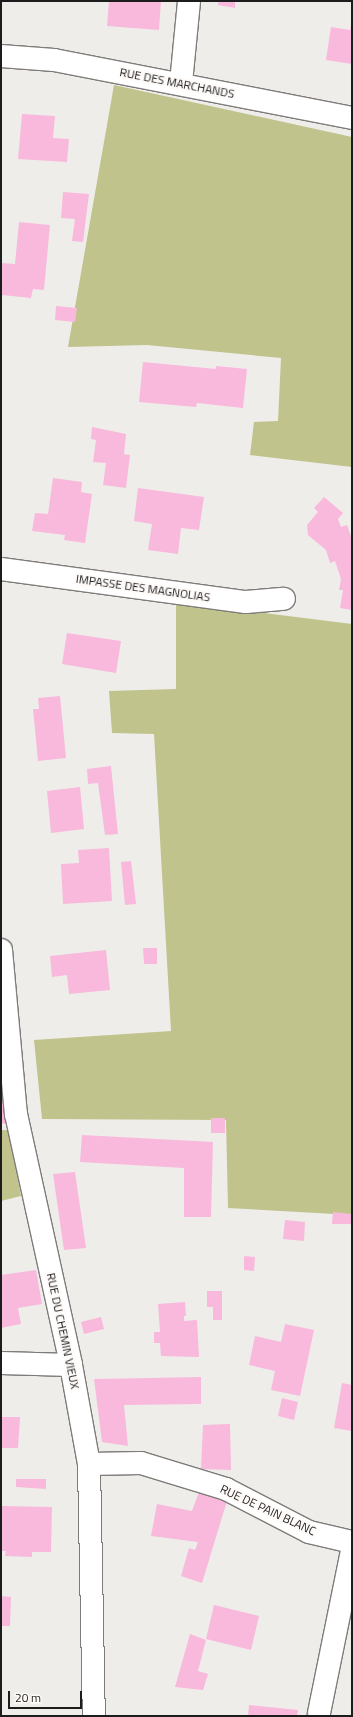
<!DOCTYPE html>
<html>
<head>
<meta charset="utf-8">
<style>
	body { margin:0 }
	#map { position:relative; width:353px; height:1717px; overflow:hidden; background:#efedea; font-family:"Titillium Web",sans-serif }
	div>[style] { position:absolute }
	.green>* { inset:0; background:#c0c38c }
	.building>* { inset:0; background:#f8b9dc }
	.roads { filter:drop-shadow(1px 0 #7e7b79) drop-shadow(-1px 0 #7e7b79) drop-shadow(0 1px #7e7b79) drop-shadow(0 -1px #7e7b79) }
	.minor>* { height:22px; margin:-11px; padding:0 11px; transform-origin:11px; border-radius:11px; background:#fff }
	span { translate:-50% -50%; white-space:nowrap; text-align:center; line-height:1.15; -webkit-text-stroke:4px #fdfaf8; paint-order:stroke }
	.street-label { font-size:12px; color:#1d1c1c }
	.frame { position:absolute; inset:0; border:2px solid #1d1c1c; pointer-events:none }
	.scale { position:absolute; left:8px; top:1691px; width:74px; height:18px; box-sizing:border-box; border:2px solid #1d1c1c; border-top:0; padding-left:5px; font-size:12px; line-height:14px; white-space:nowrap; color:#1d1c1c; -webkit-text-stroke:3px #fdfaf8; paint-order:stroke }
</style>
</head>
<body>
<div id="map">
	<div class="green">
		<i style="clip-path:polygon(114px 85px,352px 137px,352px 467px,250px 455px,254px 422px,278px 421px,281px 358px,147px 345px,68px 347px)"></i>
		<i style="clip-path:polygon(176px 602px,352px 624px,352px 1215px,228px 1208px,226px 1120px,42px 1119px,34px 1040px,171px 1031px,154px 734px,112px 733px,109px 691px,176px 689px)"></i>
		<i style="clip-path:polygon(1px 1130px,9px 1130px,21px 1196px,1px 1201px)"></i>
	</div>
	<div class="building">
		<i style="clip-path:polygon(109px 1px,161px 1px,159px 30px,107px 26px)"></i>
		<i style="clip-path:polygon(219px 1px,235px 1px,235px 8px,218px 5px)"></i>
		<i style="clip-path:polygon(352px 19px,352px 64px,326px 60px,331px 27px,350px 30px)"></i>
		<i style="clip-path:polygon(22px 114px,55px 116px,53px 138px,69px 139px,67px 162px,18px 159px)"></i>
		<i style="clip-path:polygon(63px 192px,89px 194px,83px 242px,72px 241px,75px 219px,61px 218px)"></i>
		<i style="clip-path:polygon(19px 222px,50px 225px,44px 290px,33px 289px,31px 298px,2px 295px,1px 263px,15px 264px)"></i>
		<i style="clip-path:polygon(56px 306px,77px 308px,75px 322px,55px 320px)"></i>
		<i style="clip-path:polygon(143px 362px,216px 369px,216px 366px,247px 369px,243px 408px,197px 403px,196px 407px,139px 402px)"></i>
		<i style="clip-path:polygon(92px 427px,126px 434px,124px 454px,130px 455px,126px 488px,103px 485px,106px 463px,93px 462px,96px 440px,91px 439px)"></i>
		<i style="clip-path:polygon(53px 478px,82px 482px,81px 492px,92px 494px,85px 543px,64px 540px,65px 535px,32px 531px,35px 513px,48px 514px)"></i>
		<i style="clip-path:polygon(138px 488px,204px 497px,199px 530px,181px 528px,178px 554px,148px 550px,152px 524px,134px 521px)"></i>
		<i style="clip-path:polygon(324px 497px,343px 513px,338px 519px,341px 527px,347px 525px,352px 539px,352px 610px,340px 608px,343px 590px,339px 590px,341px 579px,335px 561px,330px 563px,326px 550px,308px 535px,307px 525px,318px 512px,314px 508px)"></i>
		<i style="clip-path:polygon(67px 633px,121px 641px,116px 673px,62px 664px)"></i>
		<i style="clip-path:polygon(60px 696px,66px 758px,38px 761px,33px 709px,39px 709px,38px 698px)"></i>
		<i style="clip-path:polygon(111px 766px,118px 834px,105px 835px,98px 783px,88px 784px,87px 769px)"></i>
		<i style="clip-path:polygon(80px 787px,84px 829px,51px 833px,47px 791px)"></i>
		<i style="clip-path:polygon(109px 848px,112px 901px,63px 904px,61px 864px,79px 863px,78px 850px)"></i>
		<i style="clip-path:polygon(131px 861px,136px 904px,125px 905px,121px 862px)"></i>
		<i style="clip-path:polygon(143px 948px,157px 948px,157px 964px,144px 964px)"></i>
		<i style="clip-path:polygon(106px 950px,110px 990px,69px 994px,67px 975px,52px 977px,50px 956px)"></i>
		<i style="clip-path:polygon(1px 1057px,5px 1095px,7px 1124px,1px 1123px)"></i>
		<i style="clip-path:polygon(211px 1118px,225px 1118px,225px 1133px,211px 1133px)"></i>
		<i style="clip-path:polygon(82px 1135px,213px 1142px,211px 1217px,184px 1217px,184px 1168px,80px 1162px)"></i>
		<i style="clip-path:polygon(75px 1172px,86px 1248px,64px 1250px,53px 1174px)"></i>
		<i style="clip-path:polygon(333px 1212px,352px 1214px,352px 1224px,332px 1224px)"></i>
		<i style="clip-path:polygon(285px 1220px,305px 1222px,304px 1241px,283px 1239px)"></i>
		<i style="clip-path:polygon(244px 1256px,255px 1257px,254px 1271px,244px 1270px)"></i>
		<i style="clip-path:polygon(36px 1270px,42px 1304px,18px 1308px,21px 1324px,1px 1328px,1px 1275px)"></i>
		<i style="clip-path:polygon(207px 1291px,222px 1291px,222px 1320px,213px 1320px,213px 1307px,207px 1307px)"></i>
		<i style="clip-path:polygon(185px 1302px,186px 1316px,184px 1316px,184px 1321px,197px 1320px,199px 1357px,161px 1356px,160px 1343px,154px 1343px,154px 1332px,160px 1332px,158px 1304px)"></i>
		<i style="clip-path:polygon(101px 1317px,104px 1329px,84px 1334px,81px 1322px)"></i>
		<i style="clip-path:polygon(285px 1324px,314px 1330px,300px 1396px,271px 1390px,275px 1371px,249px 1365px,255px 1336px,281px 1342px)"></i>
		<i style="clip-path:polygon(201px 1377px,201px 1404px,124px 1405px,128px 1446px,102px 1442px,94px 1379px)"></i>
		<i style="clip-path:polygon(342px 1383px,352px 1385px,352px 1431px,334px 1428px)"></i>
		<i style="clip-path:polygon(282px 1398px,298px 1402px,294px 1420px,278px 1416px)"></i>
		<i style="clip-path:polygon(1px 1417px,20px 1417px,18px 1448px,1px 1448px)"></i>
		<i style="clip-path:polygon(230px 1424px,231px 1470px,201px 1469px,203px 1425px)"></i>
		<i style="clip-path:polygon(16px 1479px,46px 1479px,46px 1489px,16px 1487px)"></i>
		<i style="clip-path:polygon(199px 1492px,227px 1501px,202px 1583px,181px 1576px,189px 1548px,195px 1550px,198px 1542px,151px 1536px,157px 1504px,192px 1511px)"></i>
		<i style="clip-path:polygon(1px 1506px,52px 1507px,51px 1552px,32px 1552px,32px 1557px,5px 1556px,6px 1551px,1px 1551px)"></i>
		<i style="clip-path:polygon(1px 1596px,11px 1597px,10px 1626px,1px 1626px)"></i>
		<i style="clip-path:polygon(214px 1605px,259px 1616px,251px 1650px,206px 1639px)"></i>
		<i style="clip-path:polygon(190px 1634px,206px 1640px,198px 1671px,208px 1674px,203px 1690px,175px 1687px)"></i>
		<i style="clip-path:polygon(249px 1705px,298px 1710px,297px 1716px,248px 1716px)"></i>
	</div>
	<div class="roads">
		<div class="minor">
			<i style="left:1px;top:56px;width:53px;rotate:4.3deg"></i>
			<i style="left:54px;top:60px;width:304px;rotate:11deg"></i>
			<i style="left:181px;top:83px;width:82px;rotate:-84.4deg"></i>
			<i style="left:1px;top:569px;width:247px;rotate:7.7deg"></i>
			<i style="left:246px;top:602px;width:38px;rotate:-5deg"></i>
			<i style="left:1px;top:950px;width:165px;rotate:84.8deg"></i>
			<i style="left:16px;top:1114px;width:257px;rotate:77.6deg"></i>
			<i style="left:71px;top:1365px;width:101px;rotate:79.7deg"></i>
			<i style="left:89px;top:1464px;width:252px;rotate:88.9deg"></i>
			<i style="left:1px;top:1363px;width:70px;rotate:1.6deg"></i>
			<i style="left:89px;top:1464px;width:52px;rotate:-1.1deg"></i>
			<i style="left:141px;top:1463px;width:89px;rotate:17deg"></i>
			<i style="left:226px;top:1489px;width:93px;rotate:27.4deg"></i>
			<i style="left:309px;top:1532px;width:44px;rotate:13.1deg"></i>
			<i style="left:319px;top:1713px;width:165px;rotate:-78.5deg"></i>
		</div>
	</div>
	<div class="street-label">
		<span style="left:177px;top:83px;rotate:11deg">RUE DES MARCHANDS</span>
		<span style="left:143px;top:588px;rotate:8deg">IMPASSE DES MAGNOLIAS</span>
		<span style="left:63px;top:1331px;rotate:78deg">RUE DU CHEMIN VIEUX</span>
		<span style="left:268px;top:1510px;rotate:25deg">RUE DE PAIN BLANC</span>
	</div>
	<div class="frame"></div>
	<div class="scale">20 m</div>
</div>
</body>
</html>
